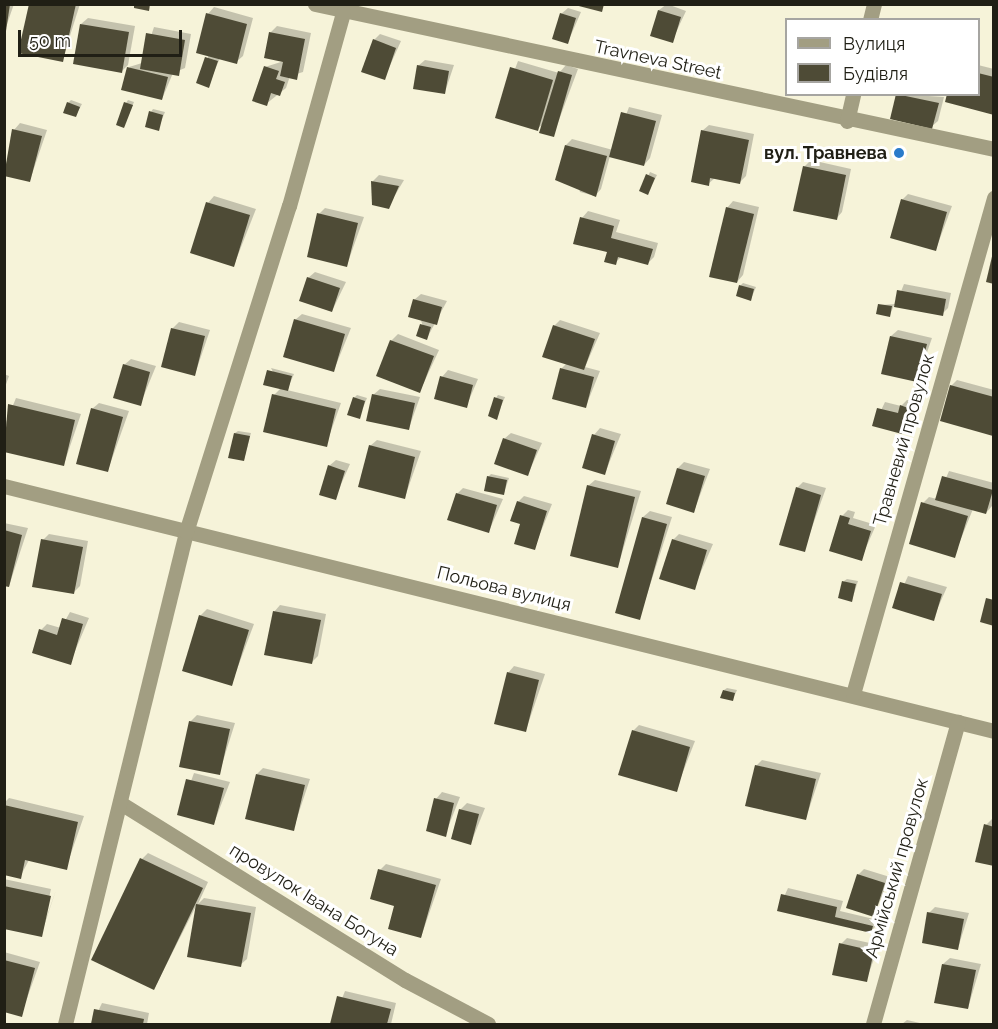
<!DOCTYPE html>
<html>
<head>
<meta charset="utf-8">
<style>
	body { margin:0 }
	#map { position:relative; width:998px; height:1029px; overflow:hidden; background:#f6f3d9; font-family:Raleway,sans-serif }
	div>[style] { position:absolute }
	.shadow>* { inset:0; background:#0003 }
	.building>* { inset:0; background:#4e4b36 }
	.minor>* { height:15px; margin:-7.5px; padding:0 7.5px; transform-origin:7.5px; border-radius:7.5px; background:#a29e82 }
	.dots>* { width:16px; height:16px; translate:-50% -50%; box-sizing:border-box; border:3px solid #fff; border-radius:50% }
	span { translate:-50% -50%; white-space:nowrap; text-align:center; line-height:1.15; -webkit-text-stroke:6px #fff; paint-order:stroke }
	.street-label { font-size:18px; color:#201f15 }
	.poi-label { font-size:18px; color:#201f15; font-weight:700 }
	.right { translate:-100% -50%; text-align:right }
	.frame { position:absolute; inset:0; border:6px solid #201f15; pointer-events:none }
	.legend { position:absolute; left:785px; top:18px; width:195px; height:78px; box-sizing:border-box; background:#fff; border:2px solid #a6a5a1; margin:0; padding:8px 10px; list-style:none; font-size:18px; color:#201f15 }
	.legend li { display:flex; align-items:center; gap:12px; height:30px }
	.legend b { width:30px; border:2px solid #a6a5a1 }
	.scale { position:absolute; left:18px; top:30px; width:164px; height:27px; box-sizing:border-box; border:3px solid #201f15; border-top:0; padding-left:8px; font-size:18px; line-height:21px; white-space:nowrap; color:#201f15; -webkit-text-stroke:4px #fff; paint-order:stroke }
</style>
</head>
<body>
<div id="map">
	<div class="shadow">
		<i style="clip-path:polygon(4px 4px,14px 4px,6px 27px)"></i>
		<i style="clip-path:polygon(30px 4px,80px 4px,62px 61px)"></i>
		<i style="clip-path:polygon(667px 4px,686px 11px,672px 41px,659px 10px)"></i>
		<i style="clip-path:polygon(214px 7px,253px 18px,243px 56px,236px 62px,220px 58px,208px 86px,208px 14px)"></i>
		<i style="clip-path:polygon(568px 8px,581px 12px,568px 42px,561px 14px)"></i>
		<i style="clip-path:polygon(88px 18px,135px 26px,128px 65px,122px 71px,81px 24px)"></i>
		<i style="clip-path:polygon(277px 26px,311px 33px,303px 72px,290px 76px,286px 88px,266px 104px,265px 67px,284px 61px,270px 33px)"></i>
		<i style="clip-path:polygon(154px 27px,191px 34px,185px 68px,173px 73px,162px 99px,129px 67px,142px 63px)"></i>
		<i style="clip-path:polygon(380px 34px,401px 41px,384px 79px,374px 40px)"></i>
		<i style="clip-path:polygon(425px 60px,454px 65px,445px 92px,418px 66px)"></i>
		<i style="clip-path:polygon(518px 61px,559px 73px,566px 65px,578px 69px,553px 136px,544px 123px,537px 129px,497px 117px)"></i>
		<i style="clip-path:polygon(978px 65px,994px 69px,994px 113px,978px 94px)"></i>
		<i style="clip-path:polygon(898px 94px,944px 97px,938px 121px,931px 127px)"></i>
		<i style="clip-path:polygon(71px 100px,82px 104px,76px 115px,68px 103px)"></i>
		<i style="clip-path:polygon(128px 100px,134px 102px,124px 126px,126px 103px)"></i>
		<i style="clip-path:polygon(629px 107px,662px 115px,650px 158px,644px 165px,610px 156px,601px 189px,595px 196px,580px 192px,566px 145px,572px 139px,613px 150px)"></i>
		<i style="clip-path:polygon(153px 109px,165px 112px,158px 129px,151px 112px)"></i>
		<i style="clip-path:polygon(20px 123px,47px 130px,30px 180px,4px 174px,14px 130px)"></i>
		<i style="clip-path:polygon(709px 125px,754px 134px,746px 176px,740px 182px,715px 178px,708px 184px,702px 131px)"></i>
		<i style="clip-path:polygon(811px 160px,851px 169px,842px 212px,836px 219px,804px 167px)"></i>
		<i style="clip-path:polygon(650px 172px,657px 175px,648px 193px,641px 190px)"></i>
		<i style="clip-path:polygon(379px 175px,404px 180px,388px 207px,373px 204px,373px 181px)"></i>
		<i style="clip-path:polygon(908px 194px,952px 206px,936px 249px,902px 200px)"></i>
		<i style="clip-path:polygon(214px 196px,256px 209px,234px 265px,208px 203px)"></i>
		<i style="clip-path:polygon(733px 201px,759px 207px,743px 275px,737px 282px,727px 208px)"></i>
		<i style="clip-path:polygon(325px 208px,364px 217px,347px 265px,319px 214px)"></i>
		<i style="clip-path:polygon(588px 211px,620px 220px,616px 232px,658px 243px,654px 257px,648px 263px,622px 256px,615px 263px,582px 218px)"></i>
		<i style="clip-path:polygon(315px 272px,346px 282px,332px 311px,308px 278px)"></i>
		<i style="clip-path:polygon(743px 283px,756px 287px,751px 299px,740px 286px)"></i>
		<i style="clip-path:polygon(904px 284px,951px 293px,948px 308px,942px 314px,894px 305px,890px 315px,880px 305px,896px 304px)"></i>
		<i style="clip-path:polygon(421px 294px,447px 301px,427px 338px,414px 300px)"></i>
		<i style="clip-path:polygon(302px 314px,351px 328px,334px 370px,295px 320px)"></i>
		<i style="clip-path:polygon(560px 320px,600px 333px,585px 367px,600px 371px,586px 406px,561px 369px,567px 363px,554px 326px)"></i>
		<i style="clip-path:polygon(179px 322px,210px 330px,195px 374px,172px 329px)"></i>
		<i style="clip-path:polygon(898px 330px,932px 338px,917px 381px,891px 336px)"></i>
		<i style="clip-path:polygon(398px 334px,439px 350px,420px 391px,391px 341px)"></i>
		<i style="clip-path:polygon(131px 359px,156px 366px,140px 405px,124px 365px)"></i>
		<i style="clip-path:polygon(271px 368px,294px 374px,287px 390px,341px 403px,326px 445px,274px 395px,281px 388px)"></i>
		<i style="clip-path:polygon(448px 370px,478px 379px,466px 407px,442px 377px)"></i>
		<i style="clip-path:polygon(4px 374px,9px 376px,4px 390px)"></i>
		<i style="clip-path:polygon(957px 380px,994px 390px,993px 434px,951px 386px)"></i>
		<i style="clip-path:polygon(380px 389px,420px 397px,409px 428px,373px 395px)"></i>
		<i style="clip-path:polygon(357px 395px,367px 398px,359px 417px,354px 398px)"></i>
		<i style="clip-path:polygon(498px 395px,505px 397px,496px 418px,496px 398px)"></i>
		<i style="clip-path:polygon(16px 398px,81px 414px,64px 464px,4px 450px,4px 427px)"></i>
		<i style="clip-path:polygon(907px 400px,914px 401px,901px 432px,874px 425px,885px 402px,901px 406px)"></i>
		<i style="clip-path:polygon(99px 403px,129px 411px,108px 470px,92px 409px)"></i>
		<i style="clip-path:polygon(600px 428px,621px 434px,605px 473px,594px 435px)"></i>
		<i style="clip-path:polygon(238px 431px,251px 433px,244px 459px,235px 433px)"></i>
		<i style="clip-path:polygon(511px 433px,542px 443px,528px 474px,504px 439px)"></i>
		<i style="clip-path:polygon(377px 440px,421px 451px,405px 497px,370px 446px)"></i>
		<i style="clip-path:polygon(336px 460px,350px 464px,335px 498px,329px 466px)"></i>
		<i style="clip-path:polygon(684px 462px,710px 469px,694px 511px,678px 468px)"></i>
		<i style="clip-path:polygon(949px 471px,994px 483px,992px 506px,986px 513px,973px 509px,954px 556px,923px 503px,929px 497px,937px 499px)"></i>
		<i style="clip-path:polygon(491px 474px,509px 478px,504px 493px,488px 477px)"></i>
		<i style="clip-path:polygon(595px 480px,641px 491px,618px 566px,588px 486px)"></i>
		<i style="clip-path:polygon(803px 482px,826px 488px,804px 550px,797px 488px)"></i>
		<i style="clip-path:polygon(463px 488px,503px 499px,489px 531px,457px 494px)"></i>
		<i style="clip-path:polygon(524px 496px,552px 504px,534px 549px,518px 502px)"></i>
		<i style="clip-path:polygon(848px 510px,855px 512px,853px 518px,876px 525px,861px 559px,842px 516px)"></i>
		<i style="clip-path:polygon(650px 511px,672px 517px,639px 619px,643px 517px)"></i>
		<i style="clip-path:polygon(4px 523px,28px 528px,9px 586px,4px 585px)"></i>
		<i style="clip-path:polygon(49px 534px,88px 541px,80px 586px,73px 593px,43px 540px)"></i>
		<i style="clip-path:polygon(679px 534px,713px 544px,694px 588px,673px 540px)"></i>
		<i style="clip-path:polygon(908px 576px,947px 587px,933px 619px,894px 607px)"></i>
		<i style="clip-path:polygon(847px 579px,858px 581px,852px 600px,844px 581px)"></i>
		<i style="clip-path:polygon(280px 605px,326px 614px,318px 656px,312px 662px,274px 612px)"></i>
		<i style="clip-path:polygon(207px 609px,254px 624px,231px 685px,200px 616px)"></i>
		<i style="clip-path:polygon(70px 612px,89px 618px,70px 663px,41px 630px,47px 624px,61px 628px)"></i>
		<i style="clip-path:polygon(514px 666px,545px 674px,526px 730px,508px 673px)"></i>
		<i style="clip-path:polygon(727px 688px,737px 690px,733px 699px,724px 690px)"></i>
		<i style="clip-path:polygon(197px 715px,235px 723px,219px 774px,190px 722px)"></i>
		<i style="clip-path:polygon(639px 725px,695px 741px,676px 790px,633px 731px)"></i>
		<i style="clip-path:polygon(762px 760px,821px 773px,806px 818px,756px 766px)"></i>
		<i style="clip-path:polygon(263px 768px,310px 779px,293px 830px,257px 774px)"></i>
		<i style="clip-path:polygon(194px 773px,230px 782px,214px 823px,179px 814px)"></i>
		<i style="clip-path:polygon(442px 792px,460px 797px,445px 835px,436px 799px)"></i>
		<i style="clip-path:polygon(9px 798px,84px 816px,66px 868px,29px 860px,20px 877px,4px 874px,4px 803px)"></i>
		<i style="clip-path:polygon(467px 803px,485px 808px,471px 843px,460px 810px)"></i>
		<i style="clip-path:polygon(992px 819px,994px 819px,994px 865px,986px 825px)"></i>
		<i style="clip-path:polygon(148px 853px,208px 882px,198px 904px,204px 898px,256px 907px,247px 959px,240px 965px,196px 906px,154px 989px,142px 859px)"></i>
		<i style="clip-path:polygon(386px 864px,441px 879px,421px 937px,396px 905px,380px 870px)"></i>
		<i style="clip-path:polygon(864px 869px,890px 877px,874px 915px,858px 875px)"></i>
		<i style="clip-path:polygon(4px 879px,51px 889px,42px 930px,56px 890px,41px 935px,4px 927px)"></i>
		<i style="clip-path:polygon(788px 888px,843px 901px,840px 911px,878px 920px,877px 925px,871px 931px,778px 910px)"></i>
		<i style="clip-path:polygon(935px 907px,969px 913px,958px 948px,929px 913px)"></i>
		<i style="clip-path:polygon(847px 938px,879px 945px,866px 981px,841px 944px)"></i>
		<i style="clip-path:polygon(4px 952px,40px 962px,21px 1015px,4px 1011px)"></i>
		<i style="clip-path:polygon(950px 958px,981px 964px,968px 1008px,943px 964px)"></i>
		<i style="clip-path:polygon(345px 991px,396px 1003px,391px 1024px,332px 1024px)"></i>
		<i style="clip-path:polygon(102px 1003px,149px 1013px,147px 1024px,92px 1024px)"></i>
		<i style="clip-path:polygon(907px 1020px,924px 1024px,902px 1024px)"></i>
	</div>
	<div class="building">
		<i style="clip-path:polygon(4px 4px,10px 4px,6px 31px,4px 31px)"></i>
		<i style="clip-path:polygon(29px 4px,76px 4px,63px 62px,18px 53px)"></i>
		<i style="clip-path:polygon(134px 4px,150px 4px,149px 11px,134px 8px)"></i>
		<i style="clip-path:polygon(571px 4px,604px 4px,602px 12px)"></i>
		<i style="clip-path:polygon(658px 10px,681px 17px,673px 43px,650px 36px)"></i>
		<i style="clip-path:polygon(206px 13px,247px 24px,237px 64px,196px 53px)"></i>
		<i style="clip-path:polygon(560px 13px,576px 18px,568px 44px,552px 39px)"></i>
		<i style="clip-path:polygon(80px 24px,129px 32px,122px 73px,73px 64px)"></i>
		<i style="clip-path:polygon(269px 32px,305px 39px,297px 80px,280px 76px,283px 62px,264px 58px)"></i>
		<i style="clip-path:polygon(146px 33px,185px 40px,179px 76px,140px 69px)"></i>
		<i style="clip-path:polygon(373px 39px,396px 48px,385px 80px,361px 72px)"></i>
		<i style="clip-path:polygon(205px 57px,218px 61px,209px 88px,196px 83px)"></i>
		<i style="clip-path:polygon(417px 65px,449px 71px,445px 94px,413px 89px)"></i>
		<i style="clip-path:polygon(264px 66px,279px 71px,276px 79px,285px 82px,280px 96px,271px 93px,267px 106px,252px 101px)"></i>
		<i style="clip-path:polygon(127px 67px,168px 77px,162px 100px,121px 90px)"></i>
		<i style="clip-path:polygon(510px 67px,553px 80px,538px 131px,495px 118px)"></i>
		<i style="clip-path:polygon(558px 71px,572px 75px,554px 137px,539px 133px)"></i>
		<i style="clip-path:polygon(978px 73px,994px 77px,994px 115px,945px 102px,947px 94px,978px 94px)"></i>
		<i style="clip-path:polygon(896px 94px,939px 103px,932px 129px,890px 119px)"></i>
		<i style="clip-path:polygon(67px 102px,80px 107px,76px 117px,63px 113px)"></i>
		<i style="clip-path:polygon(124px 102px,133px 105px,124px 128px,116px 125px)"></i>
		<i style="clip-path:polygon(149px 111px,163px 115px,159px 131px,145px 127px)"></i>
		<i style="clip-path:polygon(621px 112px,656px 121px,644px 166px,609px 157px)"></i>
		<i style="clip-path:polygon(12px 129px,42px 136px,30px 182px,4px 176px)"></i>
		<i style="clip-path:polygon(701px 130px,749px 140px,740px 184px,710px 178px,709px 186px,691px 182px)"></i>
		<i style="clip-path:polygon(565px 145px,607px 156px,596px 197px,555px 180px)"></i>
		<i style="clip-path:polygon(803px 166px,846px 175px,837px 220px,793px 211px)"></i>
		<i style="clip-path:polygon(646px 174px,655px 178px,648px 195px,639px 191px)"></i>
		<i style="clip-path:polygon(371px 181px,399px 186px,389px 209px,372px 205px)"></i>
		<i style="clip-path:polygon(901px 199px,947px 212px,936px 251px,890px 238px)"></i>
		<i style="clip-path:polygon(206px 202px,250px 215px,234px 267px,190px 253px)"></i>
		<i style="clip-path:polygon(726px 207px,754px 214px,737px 283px,709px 277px)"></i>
		<i style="clip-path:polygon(317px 213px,358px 223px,347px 267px,307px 257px)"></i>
		<i style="clip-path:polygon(580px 217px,614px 226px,611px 238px,653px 249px,648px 265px,618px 257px,616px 265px,604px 262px,607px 252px,573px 244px)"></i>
		<i style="clip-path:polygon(994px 248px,994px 284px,986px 282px)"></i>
		<i style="clip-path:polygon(307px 277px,340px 288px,332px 312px,299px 301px)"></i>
		<i style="clip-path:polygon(739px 285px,754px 289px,751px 301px,736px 296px)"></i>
		<i style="clip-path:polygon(897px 290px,946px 299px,943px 316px,894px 307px)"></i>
		<i style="clip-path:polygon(413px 299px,442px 307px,437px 325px,408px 317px)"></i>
		<i style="clip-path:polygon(878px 304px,892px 306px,890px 317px,876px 314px)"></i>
		<i style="clip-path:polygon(294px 319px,345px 334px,334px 372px,283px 357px)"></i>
		<i style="clip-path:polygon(420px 324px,431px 327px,427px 340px,416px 336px)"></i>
		<i style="clip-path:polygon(553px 325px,595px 339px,584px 370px,542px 357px)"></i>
		<i style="clip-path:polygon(171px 328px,205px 336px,195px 376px,161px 367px)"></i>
		<i style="clip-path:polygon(890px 336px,927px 344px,917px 382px,881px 374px)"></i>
		<i style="clip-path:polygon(390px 340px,434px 356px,420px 393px,376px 376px)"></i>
		<i style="clip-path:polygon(123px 364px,150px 372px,141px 406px,113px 398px)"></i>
		<i style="clip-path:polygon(560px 368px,594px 377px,586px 408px,552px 399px)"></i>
		<i style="clip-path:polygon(267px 370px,292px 376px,288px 391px,263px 385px)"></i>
		<i style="clip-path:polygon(440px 376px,473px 385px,467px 408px,434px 399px)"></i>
		<i style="clip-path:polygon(950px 385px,994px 397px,993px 436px,940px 421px)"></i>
		<i style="clip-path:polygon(272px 394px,336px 409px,327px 447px,263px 432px)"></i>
		<i style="clip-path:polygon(372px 394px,415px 403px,409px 430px,366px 421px)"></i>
		<i style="clip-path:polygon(353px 397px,365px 401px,360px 419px,347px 415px)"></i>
		<i style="clip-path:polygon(494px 397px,503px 400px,497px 420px,488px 416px)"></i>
		<i style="clip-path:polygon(8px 404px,75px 420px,64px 466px,4px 452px)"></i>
		<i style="clip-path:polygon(900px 405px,908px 408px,902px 434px,872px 426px,877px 408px,898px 413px)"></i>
		<i style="clip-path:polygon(91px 408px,123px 417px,108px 472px,76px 464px)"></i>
		<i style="clip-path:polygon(234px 433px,250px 436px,244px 461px,228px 458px)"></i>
		<i style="clip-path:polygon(592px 434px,615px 441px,605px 475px,582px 468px)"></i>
		<i style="clip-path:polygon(503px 438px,537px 450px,528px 476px,494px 464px)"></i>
		<i style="clip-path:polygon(369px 445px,415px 457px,405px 499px,358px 487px)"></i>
		<i style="clip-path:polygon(328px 465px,345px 471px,336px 500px,319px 495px)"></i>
		<i style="clip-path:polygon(677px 468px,705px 476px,694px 513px,666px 504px)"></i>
		<i style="clip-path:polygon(487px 476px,507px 480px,504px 495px,484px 491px)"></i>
		<i style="clip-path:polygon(942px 476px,993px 490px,986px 514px,935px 500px)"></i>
		<i style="clip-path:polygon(587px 485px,635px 497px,618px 568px,570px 556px)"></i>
		<i style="clip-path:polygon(796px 487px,821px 495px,805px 552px,779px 545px)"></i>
		<i style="clip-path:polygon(456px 493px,497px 505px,489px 533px,447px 520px)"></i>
		<i style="clip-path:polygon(517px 501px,547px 511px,535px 550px,514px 544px,520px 524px,510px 521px)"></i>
		<i style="clip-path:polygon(921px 502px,968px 516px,955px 558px,909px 544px)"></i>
		<i style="clip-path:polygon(840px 515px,850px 518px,848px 524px,871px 531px,862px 561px,829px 551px)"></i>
		<i style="clip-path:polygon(642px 517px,667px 524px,640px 620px,615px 613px)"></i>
		<i style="clip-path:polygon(4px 530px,22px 535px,9px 587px,4px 586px)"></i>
		<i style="clip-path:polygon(41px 539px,83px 547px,74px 594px,32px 587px)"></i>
		<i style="clip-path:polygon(672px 539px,707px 550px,695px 590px,659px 579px)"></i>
		<i style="clip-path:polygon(842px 581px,856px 584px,852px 602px,838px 598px)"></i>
		<i style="clip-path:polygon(900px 582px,942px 594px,934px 621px,892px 608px)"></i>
		<i style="clip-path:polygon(986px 598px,994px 600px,994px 626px,980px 622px)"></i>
		<i style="clip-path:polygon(273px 611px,321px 620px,312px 664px,264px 655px)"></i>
		<i style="clip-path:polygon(199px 615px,249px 630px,232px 686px,182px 671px)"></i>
		<i style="clip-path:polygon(62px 618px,83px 624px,71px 665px,32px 653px,39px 629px,57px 635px)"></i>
		<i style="clip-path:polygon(507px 672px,539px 680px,526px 732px,494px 724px)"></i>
		<i style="clip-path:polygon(723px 690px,735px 693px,733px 701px,720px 698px)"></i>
		<i style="clip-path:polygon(189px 721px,230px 729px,220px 775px,179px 767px)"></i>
		<i style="clip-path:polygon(632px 730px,690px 747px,677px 792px,618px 775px)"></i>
		<i style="clip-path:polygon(755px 765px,816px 779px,806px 820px,745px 806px)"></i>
		<i style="clip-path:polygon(256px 774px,305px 785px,294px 831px,245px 819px)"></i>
		<i style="clip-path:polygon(186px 779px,224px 788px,214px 825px,177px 815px)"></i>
		<i style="clip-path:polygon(434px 798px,454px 803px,446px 837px,426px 831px)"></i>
		<i style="clip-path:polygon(4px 805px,78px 822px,67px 870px,25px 860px,21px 879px,4px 875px)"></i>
		<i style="clip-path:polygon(459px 809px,479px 814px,471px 845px,451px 839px)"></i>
		<i style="clip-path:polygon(984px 824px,994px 827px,994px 866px,975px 862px)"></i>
		<i style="clip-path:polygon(140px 858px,203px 888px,154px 990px,91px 960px)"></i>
		<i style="clip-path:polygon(378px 869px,436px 885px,421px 938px,388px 929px,394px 906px,370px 899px)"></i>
		<i style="clip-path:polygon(857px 874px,885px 883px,874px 917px,846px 908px)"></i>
		<i style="clip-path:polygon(4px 886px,51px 896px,42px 937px,4px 929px)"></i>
		<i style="clip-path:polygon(781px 894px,837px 907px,835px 917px,873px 926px,871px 933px,777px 911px)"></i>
		<i style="clip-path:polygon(196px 904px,251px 913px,241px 967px,187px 957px)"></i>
		<i style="clip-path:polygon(927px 912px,964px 919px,958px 950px,922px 943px)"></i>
		<i style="clip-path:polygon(839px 943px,874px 951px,867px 982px,832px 975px)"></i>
		<i style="clip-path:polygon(4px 960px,35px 968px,22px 1017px,4px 1012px)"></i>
		<i style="clip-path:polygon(942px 964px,976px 970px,968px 1009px,934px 1003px)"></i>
		<i style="clip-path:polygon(337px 996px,391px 1009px,387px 1024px,330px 1024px)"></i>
		<i style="clip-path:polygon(94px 1009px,144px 1019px,143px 1024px,91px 1024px)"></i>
	</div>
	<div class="minor">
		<i style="left:315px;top:4px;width:694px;rotate:12.05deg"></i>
		<i style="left:870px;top:20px;width:16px;rotate:-76deg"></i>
		<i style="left:847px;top:121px;width:28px;rotate:-77deg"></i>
		<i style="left:4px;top:486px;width:1020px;rotate:13.9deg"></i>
		<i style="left:853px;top:694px;width:516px;rotate:-74.13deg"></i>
		<i style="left:122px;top:804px;width:333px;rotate:31.9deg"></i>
		<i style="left:405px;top:980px;width:94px;rotate:27.9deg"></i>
		<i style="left:65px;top:1024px;width:507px;rotate:-76.18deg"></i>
		<i style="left:186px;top:532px;width:342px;rotate:-72.5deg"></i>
		<i style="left:289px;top:206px;width:201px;rotate:-74.4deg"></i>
		<i style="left:873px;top:1024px;width:314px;rotate:-74.3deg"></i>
	</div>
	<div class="dots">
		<i style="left:899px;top:153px;background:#2a7bca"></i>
	</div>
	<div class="street-label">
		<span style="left:658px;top:60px;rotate:12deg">Travneva Street</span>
		<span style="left:904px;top:440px;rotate:-74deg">Травневий провулок</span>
		<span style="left:504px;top:589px;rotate:14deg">Польова вулиця</span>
		<span style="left:897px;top:868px;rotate:-74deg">Армійський провулок</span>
		<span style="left:314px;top:900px;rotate:32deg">провулок Івана Богуна</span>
	</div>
	<div class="poi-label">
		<span class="right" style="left:887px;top:153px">вул. Травнева</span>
	</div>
	<div class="frame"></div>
	<ul class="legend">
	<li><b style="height:8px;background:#a29e82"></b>Вулиця</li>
	<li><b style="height:16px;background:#4e4b36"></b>Будівля</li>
	</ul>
	<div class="scale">50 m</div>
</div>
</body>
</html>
